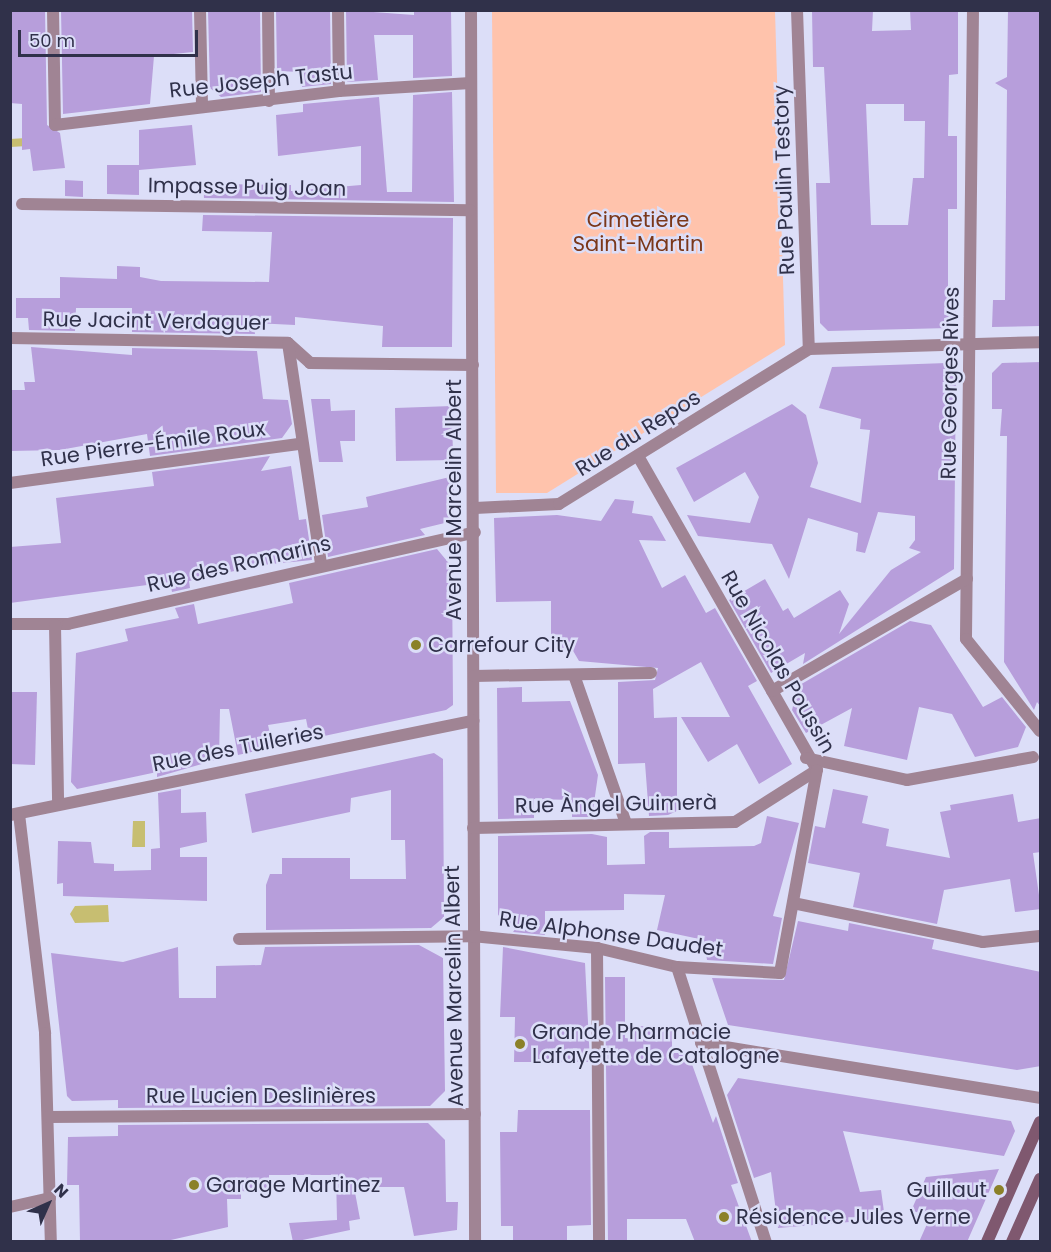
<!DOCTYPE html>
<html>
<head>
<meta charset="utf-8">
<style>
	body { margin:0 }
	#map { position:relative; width:1051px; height:1252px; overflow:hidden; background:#dcdef8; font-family:Poppins,sans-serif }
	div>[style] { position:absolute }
	.green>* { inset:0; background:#ffc3ac }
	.water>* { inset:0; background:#c7be71 }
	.stream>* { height:8px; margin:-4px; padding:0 4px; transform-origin:4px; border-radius:4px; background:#c7be71 }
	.building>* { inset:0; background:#b79edb }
	.street>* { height:12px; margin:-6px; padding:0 6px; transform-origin:6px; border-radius:6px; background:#a08494 }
	.secondary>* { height:12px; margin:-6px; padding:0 6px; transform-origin:6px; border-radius:6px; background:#7f586f }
	.dots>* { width:16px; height:16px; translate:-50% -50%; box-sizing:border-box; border:3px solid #dcdef8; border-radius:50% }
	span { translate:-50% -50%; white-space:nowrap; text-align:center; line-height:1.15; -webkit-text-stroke:5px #dcdef8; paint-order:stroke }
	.street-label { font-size:21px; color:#30314a }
	.park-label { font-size:21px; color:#7b3719 }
	.poi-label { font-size:21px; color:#30314a }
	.left { translate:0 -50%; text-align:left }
	.right { translate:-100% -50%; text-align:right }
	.frame { position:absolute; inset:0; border:12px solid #30314a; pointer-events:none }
	.north { position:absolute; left:18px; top:1174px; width:60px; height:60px; -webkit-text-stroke:4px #dcdef8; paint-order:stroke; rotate:45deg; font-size:16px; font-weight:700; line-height:24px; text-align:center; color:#30314a }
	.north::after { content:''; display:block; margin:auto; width:21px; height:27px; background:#30314a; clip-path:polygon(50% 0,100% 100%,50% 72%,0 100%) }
	.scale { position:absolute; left:18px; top:30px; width:180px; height:27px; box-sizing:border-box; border:3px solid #30314a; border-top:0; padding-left:8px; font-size:18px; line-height:21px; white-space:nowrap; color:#30314a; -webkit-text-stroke:4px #dcdef8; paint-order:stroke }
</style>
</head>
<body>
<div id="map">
	<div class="green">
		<i style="clip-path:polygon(492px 11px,775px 11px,785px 345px,547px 493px,496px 493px)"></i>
	</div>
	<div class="water">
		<i style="clip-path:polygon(133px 821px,145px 821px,145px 847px,132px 847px)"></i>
		<i style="clip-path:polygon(108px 905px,109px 922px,75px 923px,70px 914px,75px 906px)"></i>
	</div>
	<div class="stream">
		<i style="left:10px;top:143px;width:17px;rotate:-3deg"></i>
	</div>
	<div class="building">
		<i style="clip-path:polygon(10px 10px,45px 10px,47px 125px,60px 133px,65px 168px,33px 171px,30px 149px,22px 150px,22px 104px,10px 103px)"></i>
		<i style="clip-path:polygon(61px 10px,192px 10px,193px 52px,154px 56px,150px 104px,63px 114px)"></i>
		<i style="clip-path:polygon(208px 10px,260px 10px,261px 92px,221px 97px,210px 88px)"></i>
		<i style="clip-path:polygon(276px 10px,330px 10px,331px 84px,302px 87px,301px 72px,277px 71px)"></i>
		<i style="clip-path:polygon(346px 10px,414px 15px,414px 10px,451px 10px,452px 76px,413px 78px,413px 35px,374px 35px,378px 80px,347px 82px)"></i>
		<i style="clip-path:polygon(evenodd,812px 10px,873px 10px,872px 31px,911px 30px,910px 10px,958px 10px,958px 74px,949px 75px,948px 136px,957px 136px,957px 209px,948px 209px,948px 289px,956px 288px,956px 320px,949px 328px,828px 331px,820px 323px,816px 183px,830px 183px,824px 67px,813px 67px,812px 10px,866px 104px,904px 104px,904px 121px,925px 121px,924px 178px,913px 178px,908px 225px,871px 225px,866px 104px)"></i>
		<i style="clip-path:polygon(1008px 10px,1041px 10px,1041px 326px,992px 327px,993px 300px,1005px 300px,1007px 90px,995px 83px,1007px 77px)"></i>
		<i style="clip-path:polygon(452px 92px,454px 202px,204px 198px,203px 184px,291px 185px,291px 191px,361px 185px,361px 146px,278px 156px,276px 115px,303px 112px,303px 104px,379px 97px,387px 192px,412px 192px,413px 95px)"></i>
		<i style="clip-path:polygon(192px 125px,196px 165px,139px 170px,139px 130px)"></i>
		<i style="clip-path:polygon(107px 165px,139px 165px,139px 195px,107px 194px)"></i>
		<i style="clip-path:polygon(65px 180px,83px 181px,83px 197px,65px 196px)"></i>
		<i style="clip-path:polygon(203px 215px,453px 218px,452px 347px,382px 347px,383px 326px,295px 317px,295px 325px,254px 323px,255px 334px,132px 332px,132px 308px,76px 308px,75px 331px,29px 330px,28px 318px,16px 318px,16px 298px,60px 298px,60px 277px,117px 279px,117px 266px,140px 267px,140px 277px,161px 281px,269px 282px,272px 232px,202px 231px)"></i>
		<i style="clip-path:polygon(31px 347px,132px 355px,132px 348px,257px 351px,263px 399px,288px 400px,292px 424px,282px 438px,150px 456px,147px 434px,60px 450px,10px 451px,10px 390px,25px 390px,24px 382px,35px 382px)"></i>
		<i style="clip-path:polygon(1041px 362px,1041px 707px,1037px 702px,1034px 710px,1004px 662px,1007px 436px,1000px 436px,1002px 409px,992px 409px,992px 373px,1002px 363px)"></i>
		<i style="clip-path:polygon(947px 363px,956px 370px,954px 569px,803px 664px,805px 653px,771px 673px,729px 600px,765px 579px,783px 611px,788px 608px,794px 618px,840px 590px,849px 604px,839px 634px,891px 570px,921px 552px,909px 548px,915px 540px,915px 516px,878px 512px,865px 553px,856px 551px,858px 533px,808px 518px,789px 579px,772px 544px,698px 536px,687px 515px,750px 523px,759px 497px,745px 472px,694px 502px,676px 468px,792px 404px,806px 415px,818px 463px,810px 487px,861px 503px,870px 430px,860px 429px,861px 419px,819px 408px,832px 367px)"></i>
		<i style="clip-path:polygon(311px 399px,330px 399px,331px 411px,355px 410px,355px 441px,340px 441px,343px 462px,319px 462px)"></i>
		<i style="clip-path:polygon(452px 406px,453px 460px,396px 461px,395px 408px)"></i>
		<i style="clip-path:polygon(270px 456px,261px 471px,291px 466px,299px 520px,306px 519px,312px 560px,262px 565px,189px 581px,190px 588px,172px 592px,170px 582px,10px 603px,10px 547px,61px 543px,56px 498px,154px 486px,152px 472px)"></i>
		<i style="clip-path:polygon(454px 476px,453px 521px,420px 529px,425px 535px,328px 557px,322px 515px,368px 507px,366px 497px)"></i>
		<i style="clip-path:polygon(615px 499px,634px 501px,632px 513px,652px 516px,666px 541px,639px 540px,662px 588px,685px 575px,706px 613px,715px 608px,757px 681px,748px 686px,792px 764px,759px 784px,737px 744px,708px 762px,681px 717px,730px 717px,701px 662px,653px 689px,654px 718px,677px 717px,677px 811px,668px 815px,649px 816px,645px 763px,618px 764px,618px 682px,655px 680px,658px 668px,579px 661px,572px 649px,551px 649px,551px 601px,496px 602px,494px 518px,557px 515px,601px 521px)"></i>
		<i style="clip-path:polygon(437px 549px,452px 567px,453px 705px,446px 710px,310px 739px,306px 719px,268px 725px,273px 747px,238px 755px,229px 709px,220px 709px,219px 759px,157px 777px,157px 772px,77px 789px,71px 782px,76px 653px,128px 641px,125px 629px,179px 618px,175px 608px,194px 604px,198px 624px,230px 617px,293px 603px,289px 583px)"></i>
		<i style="clip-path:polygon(910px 621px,931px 625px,983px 707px,1002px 697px,1026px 727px,1018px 747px,975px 757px,952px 714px,919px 707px,907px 760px,844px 746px,852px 708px,806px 733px,792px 710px,798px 686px)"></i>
		<i style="clip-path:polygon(522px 687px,522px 702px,570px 701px,598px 775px,592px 817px,572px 817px,572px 800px,534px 799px,534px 818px,498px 819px,497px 688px)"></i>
		<i style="clip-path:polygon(10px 692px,37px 692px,35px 765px,10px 764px)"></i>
		<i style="clip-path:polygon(434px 753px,443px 759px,444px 917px,431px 928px,266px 930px,266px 885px,270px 874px,282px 874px,282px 858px,350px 858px,350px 879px,406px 879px,405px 840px,391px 840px,391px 790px,351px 798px,350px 812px,252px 833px,245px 794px)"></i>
		<i style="clip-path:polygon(181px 789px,181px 813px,206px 812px,207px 842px,180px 848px,180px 857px,207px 857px,207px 901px,63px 896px,63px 883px,57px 884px,58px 841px,91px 842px,94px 863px,114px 864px,114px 871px,151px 870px,151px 849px,160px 848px,158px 793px)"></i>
		<i style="clip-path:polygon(833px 789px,868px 796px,862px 823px,889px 829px,886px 846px,950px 858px,940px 812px,951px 810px,950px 805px,1013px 794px,1018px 822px,1041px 818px,1041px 852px,1033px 853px,1041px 909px,1015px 912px,1010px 879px,944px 890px,937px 924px,853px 907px,860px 873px,808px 863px,815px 826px,825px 828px)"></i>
		<i style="clip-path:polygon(767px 816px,799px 823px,773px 916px,782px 918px,773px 964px,707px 960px,704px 940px,657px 930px,665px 895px,624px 894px,624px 910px,545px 911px,545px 935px,513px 932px,516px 928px,498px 915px,498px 836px,592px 834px,607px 837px,607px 865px,645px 864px,644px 836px,650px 832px,669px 832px,669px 848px,754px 846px,761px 843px)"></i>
		<i style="clip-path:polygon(798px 921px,848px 931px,849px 923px,934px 940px,932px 949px,1041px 972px,1041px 1066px,1017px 1070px,728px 1025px,712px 978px,784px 980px)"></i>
		<i style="clip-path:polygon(419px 945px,443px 958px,445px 1091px,430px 1106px,118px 1108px,118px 1100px,72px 1101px,67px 1096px,51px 953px,123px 962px,178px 947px,179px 998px,216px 998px,216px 966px,261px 965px,265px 947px)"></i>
		<i style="clip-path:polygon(503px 947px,585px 963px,590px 1062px,514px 1062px,515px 1017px,500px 1017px)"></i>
		<i style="clip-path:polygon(605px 977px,625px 977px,625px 1038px,633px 1039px,636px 1026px,672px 1027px,672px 1053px,688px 1053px,713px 1123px,716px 1116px,738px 1183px,731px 1185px,752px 1242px,695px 1242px,686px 1219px,627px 1219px,627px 1242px,608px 1242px)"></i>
		<i style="clip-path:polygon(738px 1078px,1011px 1121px,1015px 1131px,1004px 1156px,843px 1131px,860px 1192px,881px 1190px,885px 1219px,778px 1228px,771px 1172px,754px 1178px,727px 1095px)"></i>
		<i style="clip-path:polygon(518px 1110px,590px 1110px,591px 1225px,567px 1226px,567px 1242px,513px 1242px,513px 1226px,501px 1226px,500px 1132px,517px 1132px)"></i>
		<i style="clip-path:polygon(428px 1123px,445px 1140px,446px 1202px,458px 1202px,457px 1230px,414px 1236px,404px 1187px,354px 1187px,360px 1219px,349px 1221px,350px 1230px,293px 1242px,289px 1223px,337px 1220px,336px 1175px,269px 1175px,269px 1193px,241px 1191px,241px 1199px,227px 1199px,228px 1227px,162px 1242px,80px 1242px,79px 1185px,67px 1185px,68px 1137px,118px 1136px,118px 1125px)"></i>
		<i style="clip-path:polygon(999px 1169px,967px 1242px,919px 1242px,931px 1215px,911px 1211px,926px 1177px)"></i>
	</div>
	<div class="street">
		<i style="left:53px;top:10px;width:115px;rotate:89deg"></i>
		<i style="left:55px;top:125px;width:286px;rotate:-6.8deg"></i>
		<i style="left:339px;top:91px;width:132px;rotate:-3.5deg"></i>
		<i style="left:200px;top:10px;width:97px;rotate:88.8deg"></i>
		<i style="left:268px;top:10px;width:91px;rotate:89.4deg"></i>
		<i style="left:338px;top:10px;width:81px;rotate:89.3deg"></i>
		<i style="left:471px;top:10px;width:1232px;rotate:89.81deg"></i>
		<i style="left:797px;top:10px;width:339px;rotate:88deg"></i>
		<i style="left:973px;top:10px;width:629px;rotate:90.64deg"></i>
		<i style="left:966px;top:639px;width:118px;rotate:51.2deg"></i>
		<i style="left:22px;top:204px;width:448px;rotate:0.8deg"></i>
		<i style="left:10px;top:338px;width:278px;rotate:1deg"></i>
		<i style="left:288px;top:343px;width:30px;rotate:42deg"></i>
		<i style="left:310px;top:363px;width:163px;rotate:0.7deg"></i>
		<i style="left:288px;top:343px;width:223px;rotate:81.5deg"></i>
		<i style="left:638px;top:456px;width:361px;rotate:60.3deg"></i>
		<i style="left:10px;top:483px;width:293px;rotate:-7.7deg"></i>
		<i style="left:475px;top:508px;width:84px;rotate:-2.7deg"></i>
		<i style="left:559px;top:504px;width:294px;rotate:-31.8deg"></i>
		<i style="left:809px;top:349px;width:231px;rotate:-1.7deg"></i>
		<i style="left:10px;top:624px;width:58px"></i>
		<i style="left:68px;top:624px;width:417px;rotate:-12.7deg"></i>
		<i style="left:55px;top:625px;width:178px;rotate:89deg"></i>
		<i style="left:574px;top:675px;width:155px;rotate:70.7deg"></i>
		<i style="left:474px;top:676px;width:177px;rotate:-1deg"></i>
		<i style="left:772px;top:691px;width:225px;rotate:-29.9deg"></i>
		<i style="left:806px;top:758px;width:103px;rotate:12.3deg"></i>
		<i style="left:907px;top:780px;width:128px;rotate:-10.3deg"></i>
		<i style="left:19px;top:814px;width:221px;rotate:83.2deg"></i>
		<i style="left:45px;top:1033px;width:209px;rotate:88.4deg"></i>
		<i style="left:10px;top:815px;width:473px;rotate:-11.5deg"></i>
		<i style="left:473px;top:828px;width:262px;rotate:-1.3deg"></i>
		<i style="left:735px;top:822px;width:97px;rotate:-32.4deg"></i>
		<i style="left:793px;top:903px;width:194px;rotate:11.6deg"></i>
		<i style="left:983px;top:942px;width:57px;rotate:-6deg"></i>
		<i style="left:239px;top:939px;width:233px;rotate:-0.7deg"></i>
		<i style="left:472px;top:936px;width:126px;rotate:5.5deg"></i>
		<i style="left:597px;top:948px;width:82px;rotate:13.4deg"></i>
		<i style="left:677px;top:967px;width:103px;rotate:3.3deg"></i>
		<i style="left:780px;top:973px;width:206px;rotate:-79.7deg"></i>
		<i style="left:597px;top:948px;width:294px;rotate:89.6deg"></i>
		<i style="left:677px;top:967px;width:289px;rotate:72.1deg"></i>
		<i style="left:701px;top:1043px;width:343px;rotate:9.2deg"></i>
		<i style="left:48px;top:1117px;width:427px;rotate:-0.4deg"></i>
		<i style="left:10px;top:1207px;width:41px;rotate:-12.7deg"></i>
	</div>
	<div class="secondary">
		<i style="left:987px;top:1242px;width:131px;rotate:-66.2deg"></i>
		<i style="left:1012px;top:1242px;width:69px;rotate:-66deg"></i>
	</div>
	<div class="dots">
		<i style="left:416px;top:645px;background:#8b8129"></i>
		<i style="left:520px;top:1044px;background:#8b8129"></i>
		<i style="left:194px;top:1185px;background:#8b8129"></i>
		<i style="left:999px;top:1190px;background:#8b8129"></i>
		<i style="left:724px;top:1217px;background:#8b8129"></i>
	</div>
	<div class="street-label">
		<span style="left:261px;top:81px;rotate:-6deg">Rue Joseph Tastu</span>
		<span style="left:784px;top:180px;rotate:-92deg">Rue Paulin Testory</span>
		<span style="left:247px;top:187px;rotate:1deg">Impasse Puig Joan</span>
		<span style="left:156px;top:321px;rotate:1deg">Rue Jacint Verdaguer</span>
		<span style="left:950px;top:383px;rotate:-89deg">Rue Georges Rives</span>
		<span style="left:638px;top:433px;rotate:-32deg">Rue du Repos</span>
		<span style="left:153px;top:444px;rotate:-8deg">Rue Pierre-Émile Roux</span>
		<span style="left:454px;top:500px;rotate:-90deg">Avenue Marcelin Albert</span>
		<span style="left:239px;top:564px;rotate:-13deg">Rue des Romarins</span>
		<span style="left:778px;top:662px;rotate:60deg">Rue Nicolas Poussin</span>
		<span style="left:238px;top:748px;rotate:-11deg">Rue des Tuileries</span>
		<span style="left:616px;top:804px;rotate:-1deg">Rue Àngel Guimerà</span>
		<span style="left:611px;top:934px;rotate:8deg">Rue Alphonse Daudet</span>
		<span style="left:454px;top:986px;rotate:-91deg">Avenue Marcelin Albert</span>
		<span style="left:261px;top:1096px">Rue Lucien Deslinières</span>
	</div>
	<div class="park-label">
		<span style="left:638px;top:232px">Cimetière<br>Saint-Martin</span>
	</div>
	<div class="poi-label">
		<span class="left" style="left:428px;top:645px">Carrefour City</span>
		<span class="left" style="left:532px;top:1044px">Grande Pharmacie<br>Lafayette de Catalogne</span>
		<span class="left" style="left:206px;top:1185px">Garage Martinez</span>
		<span class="right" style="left:987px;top:1190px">Guillaut</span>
		<span class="left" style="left:736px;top:1217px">Résidence Jules Verne</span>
	</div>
	<div class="frame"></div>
	<div class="north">N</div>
	<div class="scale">50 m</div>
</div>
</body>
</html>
